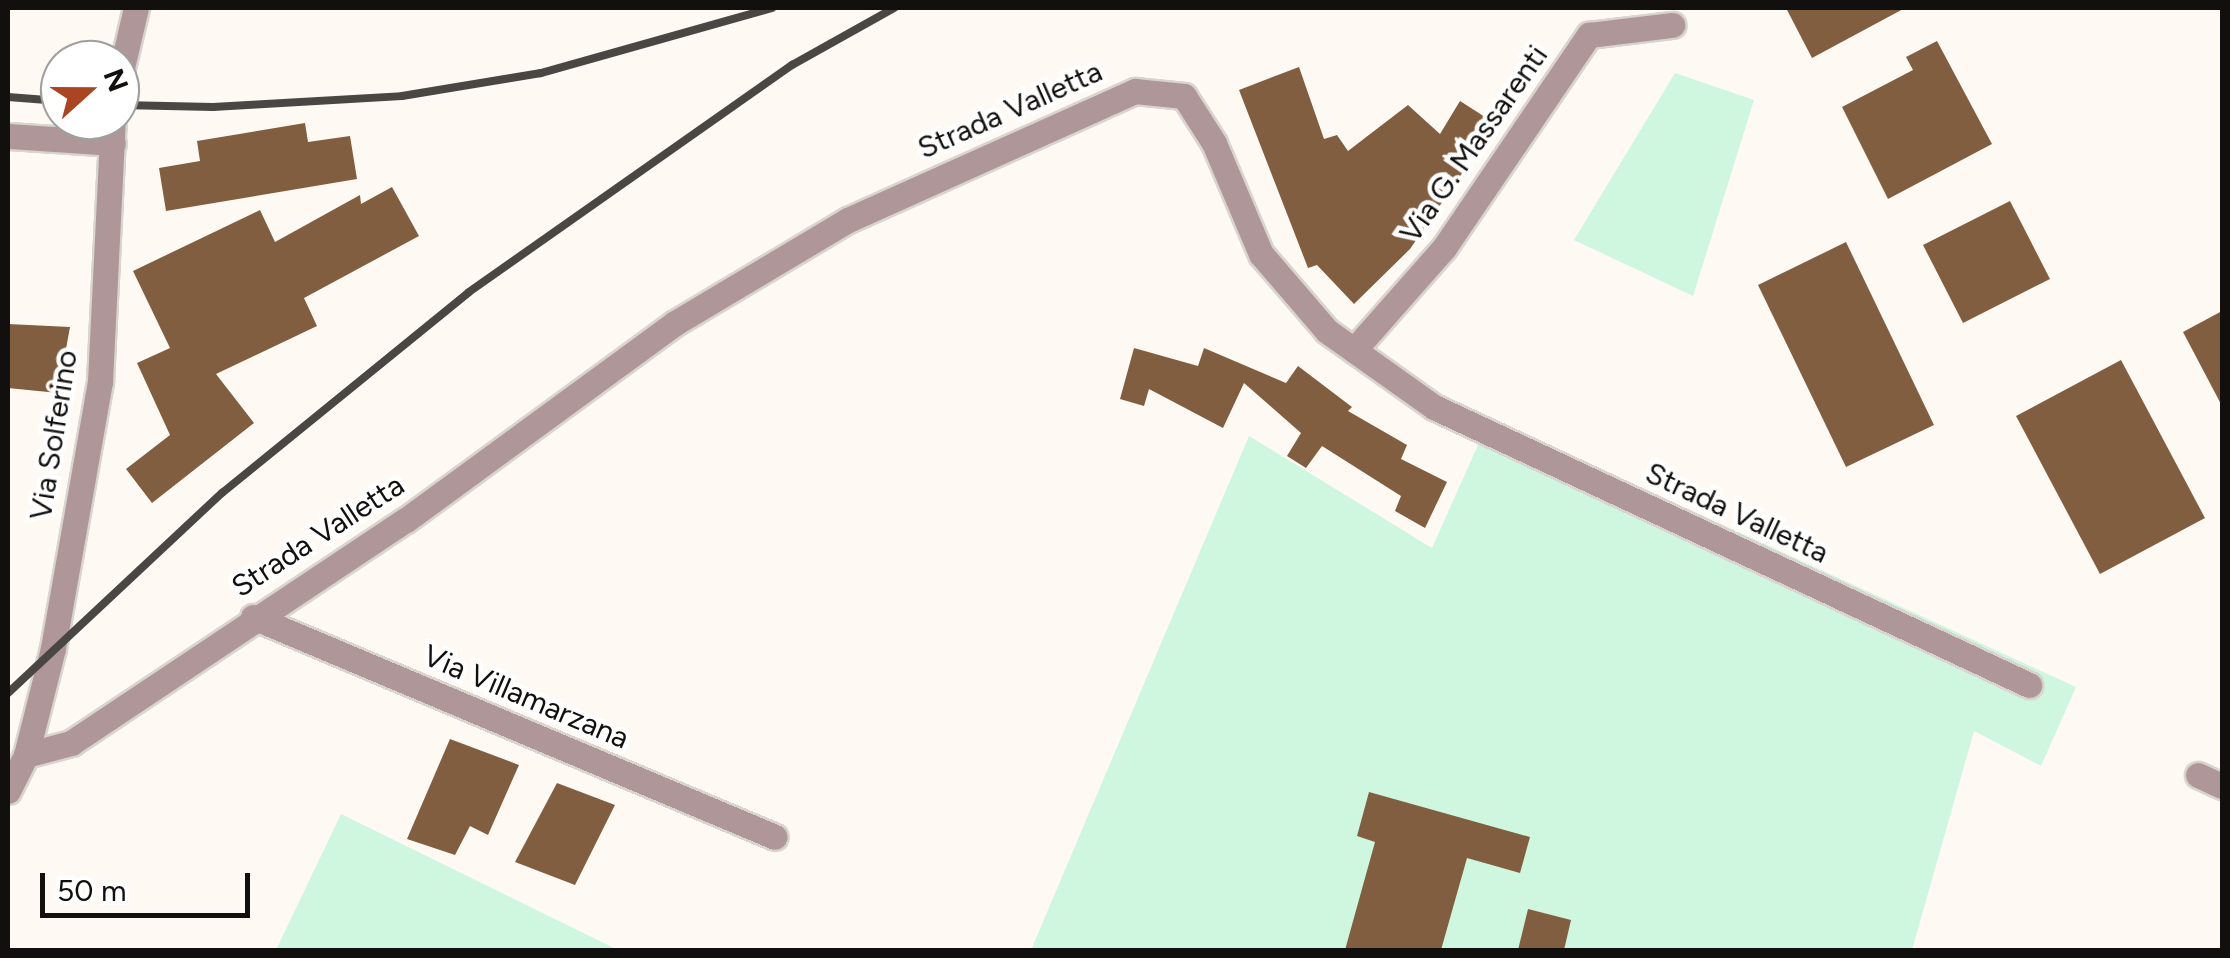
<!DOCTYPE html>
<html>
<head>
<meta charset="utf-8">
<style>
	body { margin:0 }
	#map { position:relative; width:2230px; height:958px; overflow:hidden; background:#fff9f4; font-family:Figtree,sans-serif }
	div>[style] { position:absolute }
	.green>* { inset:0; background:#cff6de }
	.building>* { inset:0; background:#825e41 }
	.roads { filter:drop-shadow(2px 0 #d9d4cf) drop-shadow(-2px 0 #d9d4cf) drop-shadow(0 2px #d9d4cf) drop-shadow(0 -2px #d9d4cf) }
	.street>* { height:25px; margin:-12.5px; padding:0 12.5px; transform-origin:12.5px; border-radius:12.5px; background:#af9799 }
	.rail>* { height:8px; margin:-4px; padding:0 4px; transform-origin:4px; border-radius:4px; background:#494644 }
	span { translate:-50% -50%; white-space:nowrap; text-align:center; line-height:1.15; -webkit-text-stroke:9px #fff; paint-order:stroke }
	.street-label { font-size:30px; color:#12100f }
	.frame { position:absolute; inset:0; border:10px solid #12100f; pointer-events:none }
	.north { position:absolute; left:40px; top:40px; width:100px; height:100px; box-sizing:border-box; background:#fff; border:2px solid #a09f9f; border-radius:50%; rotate:69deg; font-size:28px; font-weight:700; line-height:40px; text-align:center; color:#12100f }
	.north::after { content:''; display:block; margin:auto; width:35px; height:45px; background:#ab4420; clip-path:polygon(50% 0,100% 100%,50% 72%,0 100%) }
	.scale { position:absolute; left:40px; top:873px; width:210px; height:45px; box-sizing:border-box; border:5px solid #12100f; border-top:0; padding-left:12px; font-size:30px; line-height:35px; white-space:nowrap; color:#12100f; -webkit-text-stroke:8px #fff; paint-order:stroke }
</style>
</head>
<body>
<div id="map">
	<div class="green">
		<i style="clip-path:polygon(1675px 73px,1754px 100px,1693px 296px,1574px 240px)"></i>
		<i style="clip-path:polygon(1490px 418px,2076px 687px,2041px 766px,1974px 731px,1912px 950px,1031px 950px,1249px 436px,1432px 548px)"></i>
		<i style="clip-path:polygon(341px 814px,618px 950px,276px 950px)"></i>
	</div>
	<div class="building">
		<i style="clip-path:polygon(1786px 8px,1905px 8px,1812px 58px)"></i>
		<i style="clip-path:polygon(1937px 41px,1992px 144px,1888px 199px,1842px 107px,1913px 70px,1906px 57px)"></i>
		<i style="clip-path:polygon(1299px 67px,1324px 139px,1337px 135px,1348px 151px,1408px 105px,1440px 134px,1460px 101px,1496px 124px,1410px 249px,1354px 304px,1317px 265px,1308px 268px,1239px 90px)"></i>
		<i style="clip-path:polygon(305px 123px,308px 142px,350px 136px,357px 179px,166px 211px,159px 168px,200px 161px,197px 141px)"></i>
		<i style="clip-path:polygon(392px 187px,419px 236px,304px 298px,317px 326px,216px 374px,254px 423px,152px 503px,126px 469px,170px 435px,137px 363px,170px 348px,133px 271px,260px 210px,275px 242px,360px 195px,361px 204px)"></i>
		<i style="clip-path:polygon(2010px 201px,2050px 279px,1963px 323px,1923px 245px)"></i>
		<i style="clip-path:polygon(1846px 242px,1934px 425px,1846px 467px,1758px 285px)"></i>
		<i style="clip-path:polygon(2222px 311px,2222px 406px,2183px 332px)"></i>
		<i style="clip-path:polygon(8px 324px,70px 327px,58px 393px,8px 388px)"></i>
		<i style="clip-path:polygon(1134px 348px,1198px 366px,1204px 348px,1286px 383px,1298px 366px,1352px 407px,1348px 411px,1407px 445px,1401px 459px,1447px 482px,1425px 528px,1395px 511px,1401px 496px,1322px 446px,1306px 468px,1287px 456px,1301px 433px,1244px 383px,1223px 428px,1149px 389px,1144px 406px,1120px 399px)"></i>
		<i style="clip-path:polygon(2121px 360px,2205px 518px,2100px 574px,2016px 416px)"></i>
		<i style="clip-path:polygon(450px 739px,519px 765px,488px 835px,470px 826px,455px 855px,407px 839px)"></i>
		<i style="clip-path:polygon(557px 783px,615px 805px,575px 885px,515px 862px)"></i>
		<i style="clip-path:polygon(1369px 792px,1530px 837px,1520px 873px,1467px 858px,1441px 950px,1345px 950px,1375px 842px,1357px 836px)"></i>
		<i style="clip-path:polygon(1528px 909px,1571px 920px,1564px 950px,1518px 950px)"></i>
	</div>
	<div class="roads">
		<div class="street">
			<i style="left:120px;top:76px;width:70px;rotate:-76.8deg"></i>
			<i style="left:8px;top:136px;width:105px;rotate:3.8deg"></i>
			<i style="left:1354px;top:350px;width:136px;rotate:-48.6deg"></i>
			<i style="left:1444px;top:248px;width:258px;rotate:-55.8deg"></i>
			<i style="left:1589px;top:35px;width:84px;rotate:-6.9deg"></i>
			<i style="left:253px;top:617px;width:566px;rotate:22.85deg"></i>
			<i style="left:26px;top:755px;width:47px;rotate:-14.9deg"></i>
			<i style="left:71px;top:743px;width:402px;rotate:-33.7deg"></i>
			<i style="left:406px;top:520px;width:333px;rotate:-36.2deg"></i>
			<i style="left:675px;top:323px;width:201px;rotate:-30.8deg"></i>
			<i style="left:848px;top:220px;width:315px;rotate:-24.2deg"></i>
			<i style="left:1135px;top:91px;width:49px;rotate:5.8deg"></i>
			<i style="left:1184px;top:96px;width:56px;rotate:57.4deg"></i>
			<i style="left:1214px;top:143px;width:121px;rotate:67.1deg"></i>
			<i style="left:1261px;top:254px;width:101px;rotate:49.4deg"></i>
			<i style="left:1327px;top:331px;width:131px;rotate:35.4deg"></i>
			<i style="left:1434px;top:407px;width:657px;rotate:25.04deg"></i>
			<i style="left:2198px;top:775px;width:26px;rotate:25deg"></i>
			<i style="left:8px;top:791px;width:40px;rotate:-63.4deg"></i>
			<i style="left:26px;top:755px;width:110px;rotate:-75.8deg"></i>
			<i style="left:53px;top:648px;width:270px;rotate:-80deg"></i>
			<i style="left:100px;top:382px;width:262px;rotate:-87.2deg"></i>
		</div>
	</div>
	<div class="rail">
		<i style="left:8px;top:97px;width:52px;rotate:4.4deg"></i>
		<i style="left:120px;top:105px;width:93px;rotate:1.2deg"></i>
		<i style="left:213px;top:107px;width:189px;rotate:-3.3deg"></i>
		<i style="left:402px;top:96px;width:141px;rotate:-9.4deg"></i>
		<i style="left:541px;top:73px;width:240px;rotate:-15.7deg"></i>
		<i style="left:8px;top:693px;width:293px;rotate:-43.1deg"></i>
		<i style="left:222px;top:493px;width:318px;rotate:-39.1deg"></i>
		<i style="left:469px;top:292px;width:395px;rotate:-35.1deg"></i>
		<i style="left:792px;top:65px;width:117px;rotate:-29.2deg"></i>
	</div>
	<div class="street-label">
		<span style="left:1010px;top:110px;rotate:-24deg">Strada Valletta</span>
		<span style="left:1474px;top:144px;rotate:-55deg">Via G. Massarenti</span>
		<span style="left:54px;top:435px;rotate:-81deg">Via Solferino</span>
		<span style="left:1737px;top:513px;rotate:25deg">Strada Valletta</span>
		<span style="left:318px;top:536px;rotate:-33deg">Strada Valletta</span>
		<span style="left:526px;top:697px;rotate:23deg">Via Villamarzana</span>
	</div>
	<div class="frame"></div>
	<div class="north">N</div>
	<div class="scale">50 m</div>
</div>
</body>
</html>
